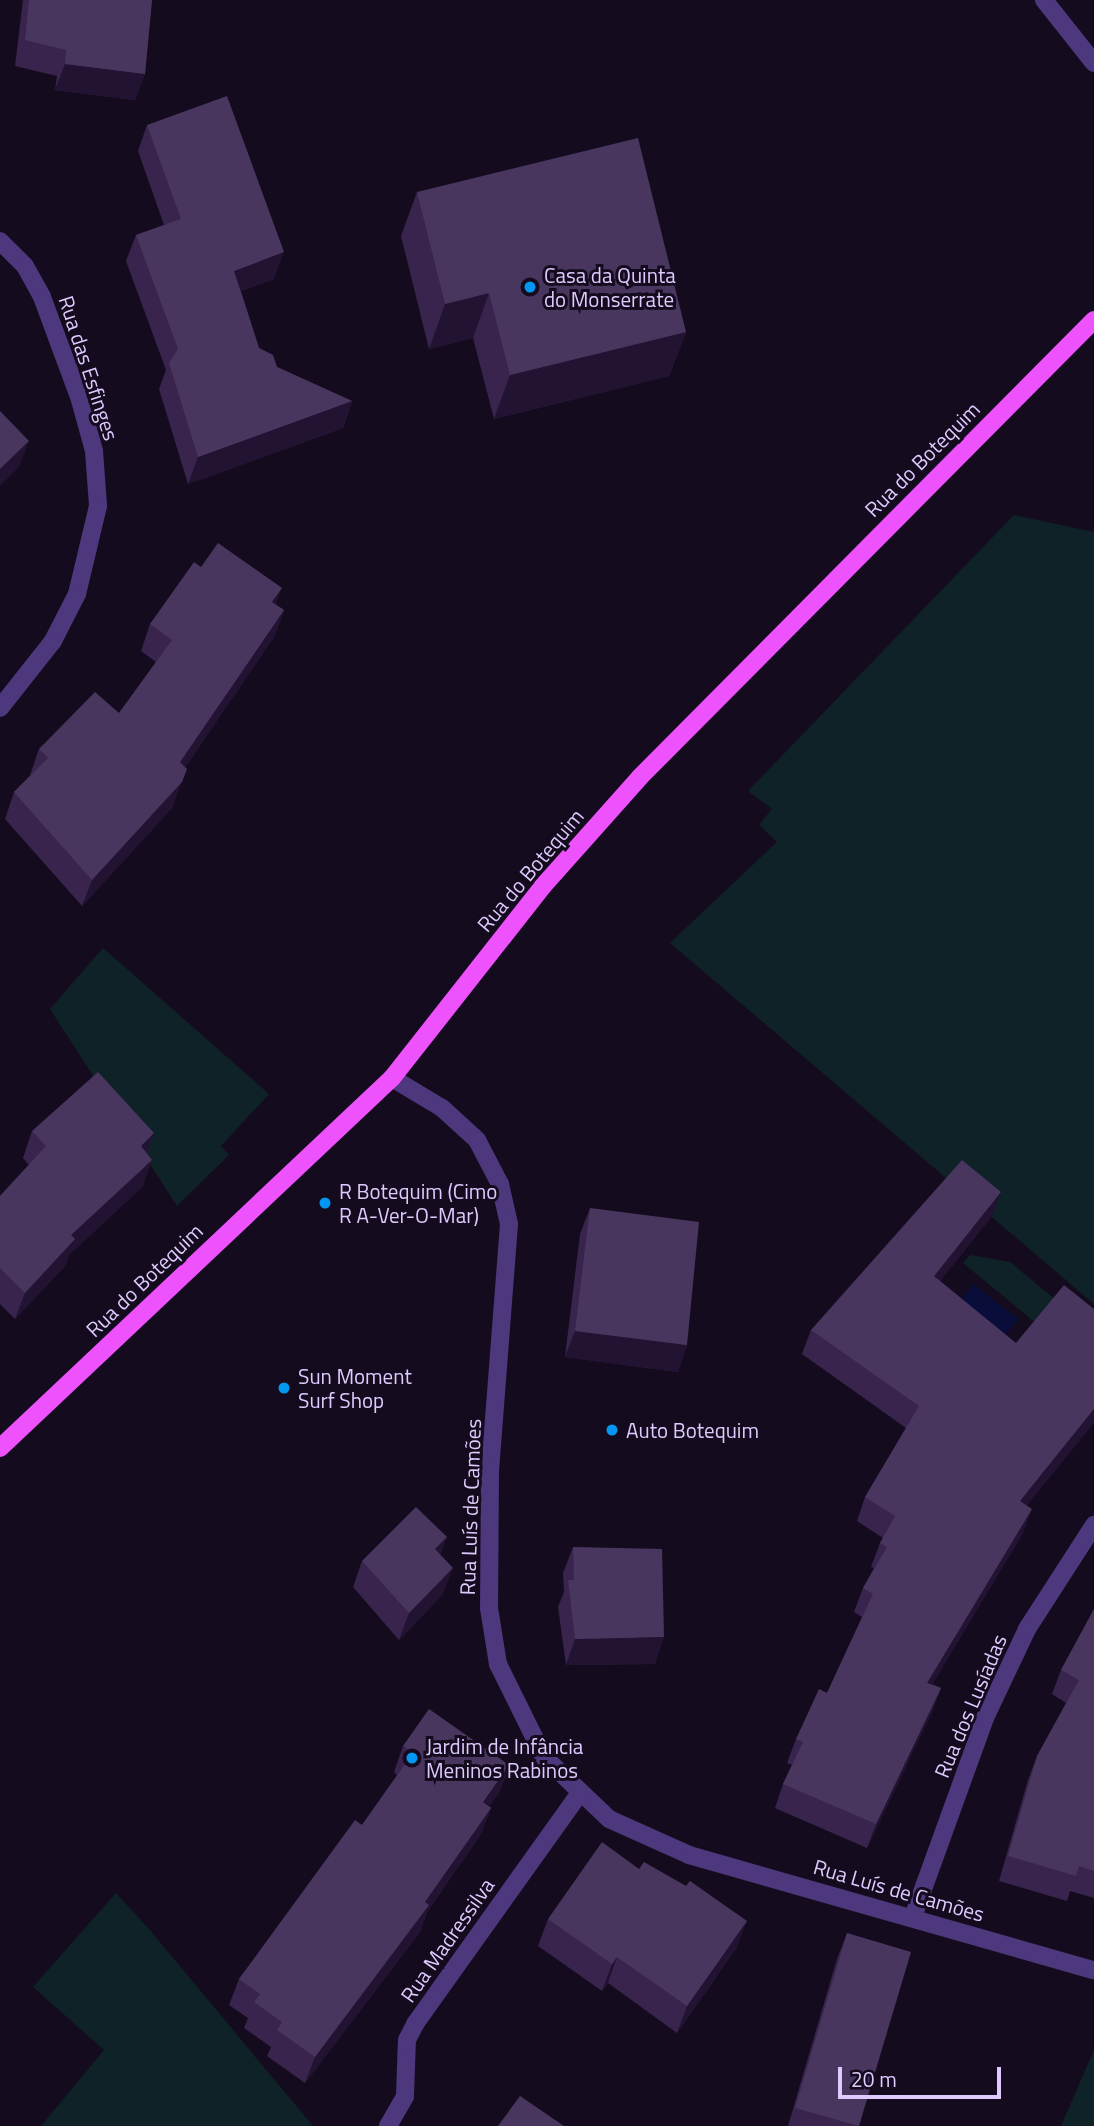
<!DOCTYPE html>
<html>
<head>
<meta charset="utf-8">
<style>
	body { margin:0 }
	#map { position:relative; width:1094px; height:2126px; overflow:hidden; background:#140c1e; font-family:"Titillium Web",sans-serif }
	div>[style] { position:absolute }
	.green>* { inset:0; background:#0f2228 }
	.water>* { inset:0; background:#090d3a }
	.minor>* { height:18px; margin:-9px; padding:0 9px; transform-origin:9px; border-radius:9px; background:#4d387d }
	.primary>* { height:18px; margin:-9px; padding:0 9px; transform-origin:9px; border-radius:9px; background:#ed52fd }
	.wall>* { inset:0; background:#38244c }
	.shaded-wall>* { inset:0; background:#221332 }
	.building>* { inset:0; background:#49365f }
	.dots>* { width:19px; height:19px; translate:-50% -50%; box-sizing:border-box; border:4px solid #140c1e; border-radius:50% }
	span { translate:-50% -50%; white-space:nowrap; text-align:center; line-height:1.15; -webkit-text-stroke:6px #140c1e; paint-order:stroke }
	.poi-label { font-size:21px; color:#decafe }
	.left { translate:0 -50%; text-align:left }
	.street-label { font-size:21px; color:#decafe }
	.scale { position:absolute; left:838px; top:2067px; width:163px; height:32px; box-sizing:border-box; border:4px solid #decafe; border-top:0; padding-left:9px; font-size:21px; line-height:24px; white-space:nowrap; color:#decafe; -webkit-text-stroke:5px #140c1e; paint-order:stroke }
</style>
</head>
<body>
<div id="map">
	<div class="green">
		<i style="clip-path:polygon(1014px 515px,1094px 532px,1094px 1304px,670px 943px,777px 842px,759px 825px,772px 809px,748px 791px)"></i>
		<i style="clip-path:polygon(103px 948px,269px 1094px,221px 1146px,229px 1155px,177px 1206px,50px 1009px)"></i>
		<i style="clip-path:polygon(970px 1255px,1010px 1262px,1056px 1300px,1037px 1324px,963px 1263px)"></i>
		<i style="clip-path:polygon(116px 1893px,149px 1929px,313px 2126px,41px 2126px,104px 2050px,33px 1987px)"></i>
		<i style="clip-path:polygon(1094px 2050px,1094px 2126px,1061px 2126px)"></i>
	</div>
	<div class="water">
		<i style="clip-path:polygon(973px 1284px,1018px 1319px,999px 1343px,955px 1307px)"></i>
	</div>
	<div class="minor">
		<i style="left:1044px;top:0;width:80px;rotate:51.6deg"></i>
		<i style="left:0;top:241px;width:35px;rotate:45deg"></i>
		<i style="left:25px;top:266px;width:35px;rotate:61deg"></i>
		<i style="left:42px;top:297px;width:110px;rotate:69.7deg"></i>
		<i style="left:80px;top:400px;width:53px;rotate:74.6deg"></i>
		<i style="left:94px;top:451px;width:55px;rotate:85.8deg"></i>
		<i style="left:98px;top:506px;width:90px;rotate:103.4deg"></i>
		<i style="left:77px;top:594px;width:53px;rotate:117.1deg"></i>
		<i style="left:53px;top:641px;width:85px;rotate:128.3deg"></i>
		<i style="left:392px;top:1078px;width:58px;rotate:31deg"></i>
		<i style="left:442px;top:1108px;width:47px;rotate:42.4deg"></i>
		<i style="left:477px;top:1140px;width:50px;rotate:62.4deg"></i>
		<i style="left:500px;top:1184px;width:41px;rotate:77.3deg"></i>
		<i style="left:509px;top:1224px;width:248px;rotate:94.4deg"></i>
		<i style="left:490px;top:1471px;width:137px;rotate:90.4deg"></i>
		<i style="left:489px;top:1608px;width:57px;rotate:80.9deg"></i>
		<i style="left:498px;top:1664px;width:104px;rotate:63.7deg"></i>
		<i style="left:544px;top:1757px;width:90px;rotate:43.6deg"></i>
		<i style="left:609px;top:1819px;width:88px;rotate:24.2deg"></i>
		<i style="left:689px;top:1855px;width:421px;rotate:15.9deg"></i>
		<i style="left:913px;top:1917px;width:212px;rotate:-70.1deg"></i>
		<i style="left:985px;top:1718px;width:98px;rotate:-64.7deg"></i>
		<i style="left:1027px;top:1629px;width:124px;rotate:-57.2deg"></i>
		<i style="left:388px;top:2126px;width:34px;rotate:-60deg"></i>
		<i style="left:405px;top:2096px;width:56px;rotate:-88deg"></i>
		<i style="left:407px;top:2040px;width:18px;rotate:-63deg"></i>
		<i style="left:415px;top:2024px;width:282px;rotate:-54.5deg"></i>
	</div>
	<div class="primary">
		<i style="left:0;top:1448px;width:539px;rotate:-43.35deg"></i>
		<i style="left:392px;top:1078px;width:244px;rotate:-51.8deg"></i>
		<i style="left:543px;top:886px;width:146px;rotate:-48.3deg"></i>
		<i style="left:640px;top:777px;width:644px;rotate:-45.19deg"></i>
	</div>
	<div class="wall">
		<i style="clip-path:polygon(23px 0,152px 0,145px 74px,135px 100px,55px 90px,57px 76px,15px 66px)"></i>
		<i style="clip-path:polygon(147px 125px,274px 279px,241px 291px,259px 348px,277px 367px,352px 401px,343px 428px,188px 484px,159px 389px,166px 370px,126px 261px,136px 235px,164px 225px,138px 151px)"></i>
		<i style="clip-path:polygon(417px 192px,686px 332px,669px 376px,494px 419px,473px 338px,429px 349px,401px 236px)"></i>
		<i style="clip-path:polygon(201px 567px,276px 605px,284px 610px,274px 637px,185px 767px,172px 808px,82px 906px,5px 819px,14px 792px,30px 776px,30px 775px,39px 749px,119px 713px,156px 662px,141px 651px,150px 624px)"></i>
		<i style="clip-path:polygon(32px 1131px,147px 1154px,143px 1186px,69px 1255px,65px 1266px,15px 1319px,0 1304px,0 1196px,29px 1165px,23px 1158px)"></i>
		<i style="clip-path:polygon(590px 1208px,687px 1345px,678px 1372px,565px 1357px,580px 1234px)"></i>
		<i style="clip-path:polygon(992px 1216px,940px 1281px,1027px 1506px,1023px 1533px,932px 1684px,941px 1688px,932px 1712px,867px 1848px,775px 1808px,783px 1784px,792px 1765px,787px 1763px,796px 1739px,827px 1693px,862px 1617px,854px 1612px,863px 1588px,874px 1568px,871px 1567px,880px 1543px,883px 1538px,857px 1521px,865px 1497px,906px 1428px,802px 1354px,811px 1330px)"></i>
		<i style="clip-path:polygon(573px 1547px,655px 1664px,566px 1665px,558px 1607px,564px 1592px,563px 1573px)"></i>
		<i style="clip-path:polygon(441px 1555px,443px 1594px,399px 1640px,353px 1587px,362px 1561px)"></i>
		<i style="clip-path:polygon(1094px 1609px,1094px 1898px,1070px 1891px,1067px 1901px,999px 1881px,1028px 1780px,1037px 1756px,1066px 1703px,1052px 1694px,1061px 1670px)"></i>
		<i style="clip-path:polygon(403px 1746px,509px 1765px,500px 1791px,489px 1806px,491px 1808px,481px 1834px,427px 1912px,420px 1932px,305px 2083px,267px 2056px,271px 2047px,244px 2028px,248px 2018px,229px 2005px,239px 1979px,362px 1825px,397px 1775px,394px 1772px)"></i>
		<i style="clip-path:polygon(548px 1919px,737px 1947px,677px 2033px,608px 1983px,602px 1991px,538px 1946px)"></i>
		<i style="clip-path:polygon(847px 1933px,859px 2126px,788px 2126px,837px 1959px)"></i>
	</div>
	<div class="shaded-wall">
		<i style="clip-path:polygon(65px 64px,145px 74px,135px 100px,55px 90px)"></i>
		<i style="clip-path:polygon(284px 252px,274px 279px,224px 297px,234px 271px)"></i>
		<i style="clip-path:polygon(489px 293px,473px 338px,429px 349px,445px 304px)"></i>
		<i style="clip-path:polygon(686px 332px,669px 376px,494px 419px,510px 375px)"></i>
		<i style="clip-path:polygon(352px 401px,343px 428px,188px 484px,198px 457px)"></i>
		<i style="clip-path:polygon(29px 441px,19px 467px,0 486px,0 469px)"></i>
		<i style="clip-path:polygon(282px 588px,272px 615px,272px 602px)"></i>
		<i style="clip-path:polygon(284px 610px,274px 637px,171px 789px,180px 762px)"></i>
		<i style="clip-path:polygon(187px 769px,172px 808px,82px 906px,92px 880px)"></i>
		<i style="clip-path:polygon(154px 1133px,145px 1160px,141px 1146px)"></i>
		<i style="clip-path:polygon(152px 1160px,143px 1186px,69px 1255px,65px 1266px,15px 1319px,25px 1293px,71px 1235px)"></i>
		<i style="clip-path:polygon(1001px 1192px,992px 1216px,925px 1300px,934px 1276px)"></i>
		<i style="clip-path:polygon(575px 1331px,687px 1345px,678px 1372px,565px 1357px)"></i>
		<i style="clip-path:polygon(1094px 1409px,1094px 1423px,1011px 1525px,1020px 1501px)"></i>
		<i style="clip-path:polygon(1032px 1509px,1023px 1533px,919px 1707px,927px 1683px)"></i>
		<i style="clip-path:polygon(447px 1537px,438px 1563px,435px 1549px)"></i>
		<i style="clip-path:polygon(453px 1568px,443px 1594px,399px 1640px,409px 1613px)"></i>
		<i style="clip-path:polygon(664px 1637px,655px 1664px,566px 1665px,575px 1639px)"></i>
		<i style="clip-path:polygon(941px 1688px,932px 1712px,867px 1848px,876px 1824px)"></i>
		<i style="clip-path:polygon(509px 1765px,500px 1791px,473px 1829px,483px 1802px)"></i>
		<i style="clip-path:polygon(491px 1808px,481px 1834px,427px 1912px,420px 1932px,305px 2083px,315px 2057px)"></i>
		<i style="clip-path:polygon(747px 1921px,737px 1947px,677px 2033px,687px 2006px)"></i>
		<i style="clip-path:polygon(617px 1957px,608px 1983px,602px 1991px,612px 1964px)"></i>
	</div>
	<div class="building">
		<i style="clip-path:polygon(29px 0,152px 0,145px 74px,65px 64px,66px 50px,25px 40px)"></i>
		<i style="clip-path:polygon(227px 96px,284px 252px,234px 271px,259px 348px,273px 355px,277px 367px,352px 401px,198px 457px,169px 363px,178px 349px,136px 235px,181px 219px,147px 125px)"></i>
		<i style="clip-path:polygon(638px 138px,686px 332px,510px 375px,489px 293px,445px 304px,417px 192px)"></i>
		<i style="clip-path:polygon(0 411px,29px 441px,0 469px)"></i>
		<i style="clip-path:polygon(218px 543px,282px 588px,272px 602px,284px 610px,180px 762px,187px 769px,182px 782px,92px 880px,14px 792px,48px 758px,39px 749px,95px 692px,119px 713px,172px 640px,150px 624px,194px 562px,201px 567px)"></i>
		<i style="clip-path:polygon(98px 1072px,154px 1133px,141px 1146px,152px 1160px,71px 1235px,75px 1239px,25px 1293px,0 1268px,0 1196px,46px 1146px,32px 1131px)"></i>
		<i style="clip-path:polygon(962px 1160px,1001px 1192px,934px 1276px,1016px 1343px,1064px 1285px,1094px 1309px,1094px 1409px,1020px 1501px,1032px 1509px,927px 1683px,941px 1688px,876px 1824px,783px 1784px,803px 1742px,796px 1739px,808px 1713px,819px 1689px,827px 1693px,873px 1594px,863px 1588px,887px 1547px,880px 1543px,895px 1516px,865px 1497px,919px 1406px,811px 1330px)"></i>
		<i style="clip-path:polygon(590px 1208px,699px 1222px,687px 1345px,575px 1331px)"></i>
		<i style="clip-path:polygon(416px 1507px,447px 1537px,435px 1549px,453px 1568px,409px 1613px,362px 1561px)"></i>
		<i style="clip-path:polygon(573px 1547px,662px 1549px,664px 1637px,575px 1639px,568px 1580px,574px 1580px)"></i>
		<i style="clip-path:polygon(1094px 1609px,1094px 1871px,1079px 1866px,1076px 1876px,1008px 1856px,1037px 1756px,1079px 1680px,1061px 1670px)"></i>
		<i style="clip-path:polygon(429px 1709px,509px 1765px,483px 1802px,491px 1808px,425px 1902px,429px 1905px,315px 2057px,277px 2030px,282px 2022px,254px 2002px,260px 1994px,239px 1979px,355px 1820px,362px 1825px,413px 1753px,403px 1746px)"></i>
		<i style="clip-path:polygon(602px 1842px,639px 1869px,644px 1862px,686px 1886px,690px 1881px,747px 1921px,687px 2006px,617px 1957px,612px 1964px,548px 1919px)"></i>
		<i style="clip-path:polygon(847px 1933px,911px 1952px,859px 2126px,795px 2108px)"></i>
		<i style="clip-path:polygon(520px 2096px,564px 2126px,498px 2126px)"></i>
	</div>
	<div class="dots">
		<i style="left:530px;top:287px;background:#0397f1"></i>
		<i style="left:325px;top:1203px;background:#0397f1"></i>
		<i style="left:284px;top:1388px;background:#0397f1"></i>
		<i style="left:612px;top:1430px;background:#0397f1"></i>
		<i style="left:412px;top:1758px;background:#0397f1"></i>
	</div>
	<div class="poi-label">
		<span class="left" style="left:544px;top:287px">Casa da Quinta<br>do Monserrate</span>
		<span class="left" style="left:339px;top:1203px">R Botequim (Cimo<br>R A-Ver-O-Mar)</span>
		<span class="left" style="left:298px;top:1388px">Sun Moment<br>Surf Shop</span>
		<span class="left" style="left:626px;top:1430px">Auto Botequim</span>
		<span class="left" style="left:426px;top:1758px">Jardim de Infância<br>Meninos Rabinos</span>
	</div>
	<div class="street-label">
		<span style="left:89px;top:368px;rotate:72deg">Rua das Esfinges</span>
		<span style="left:922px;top:459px;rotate:-45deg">Rua do Botequim</span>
		<span style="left:530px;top:870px;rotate:-50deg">Rua do Botequim</span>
		<span style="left:144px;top:1280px;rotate:-44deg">Rua do Botequim</span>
		<span style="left:470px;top:1507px;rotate:-88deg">Rua Luís de Camões</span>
		<span style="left:970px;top:1706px;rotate:-67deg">Rua dos Lusíadas</span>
		<span style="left:899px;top:1890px;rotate:16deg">Rua Luís de Camões</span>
		<span style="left:447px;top:1940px;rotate:-55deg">Rua Madressilva</span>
	</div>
	<div class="scale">20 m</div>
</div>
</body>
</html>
